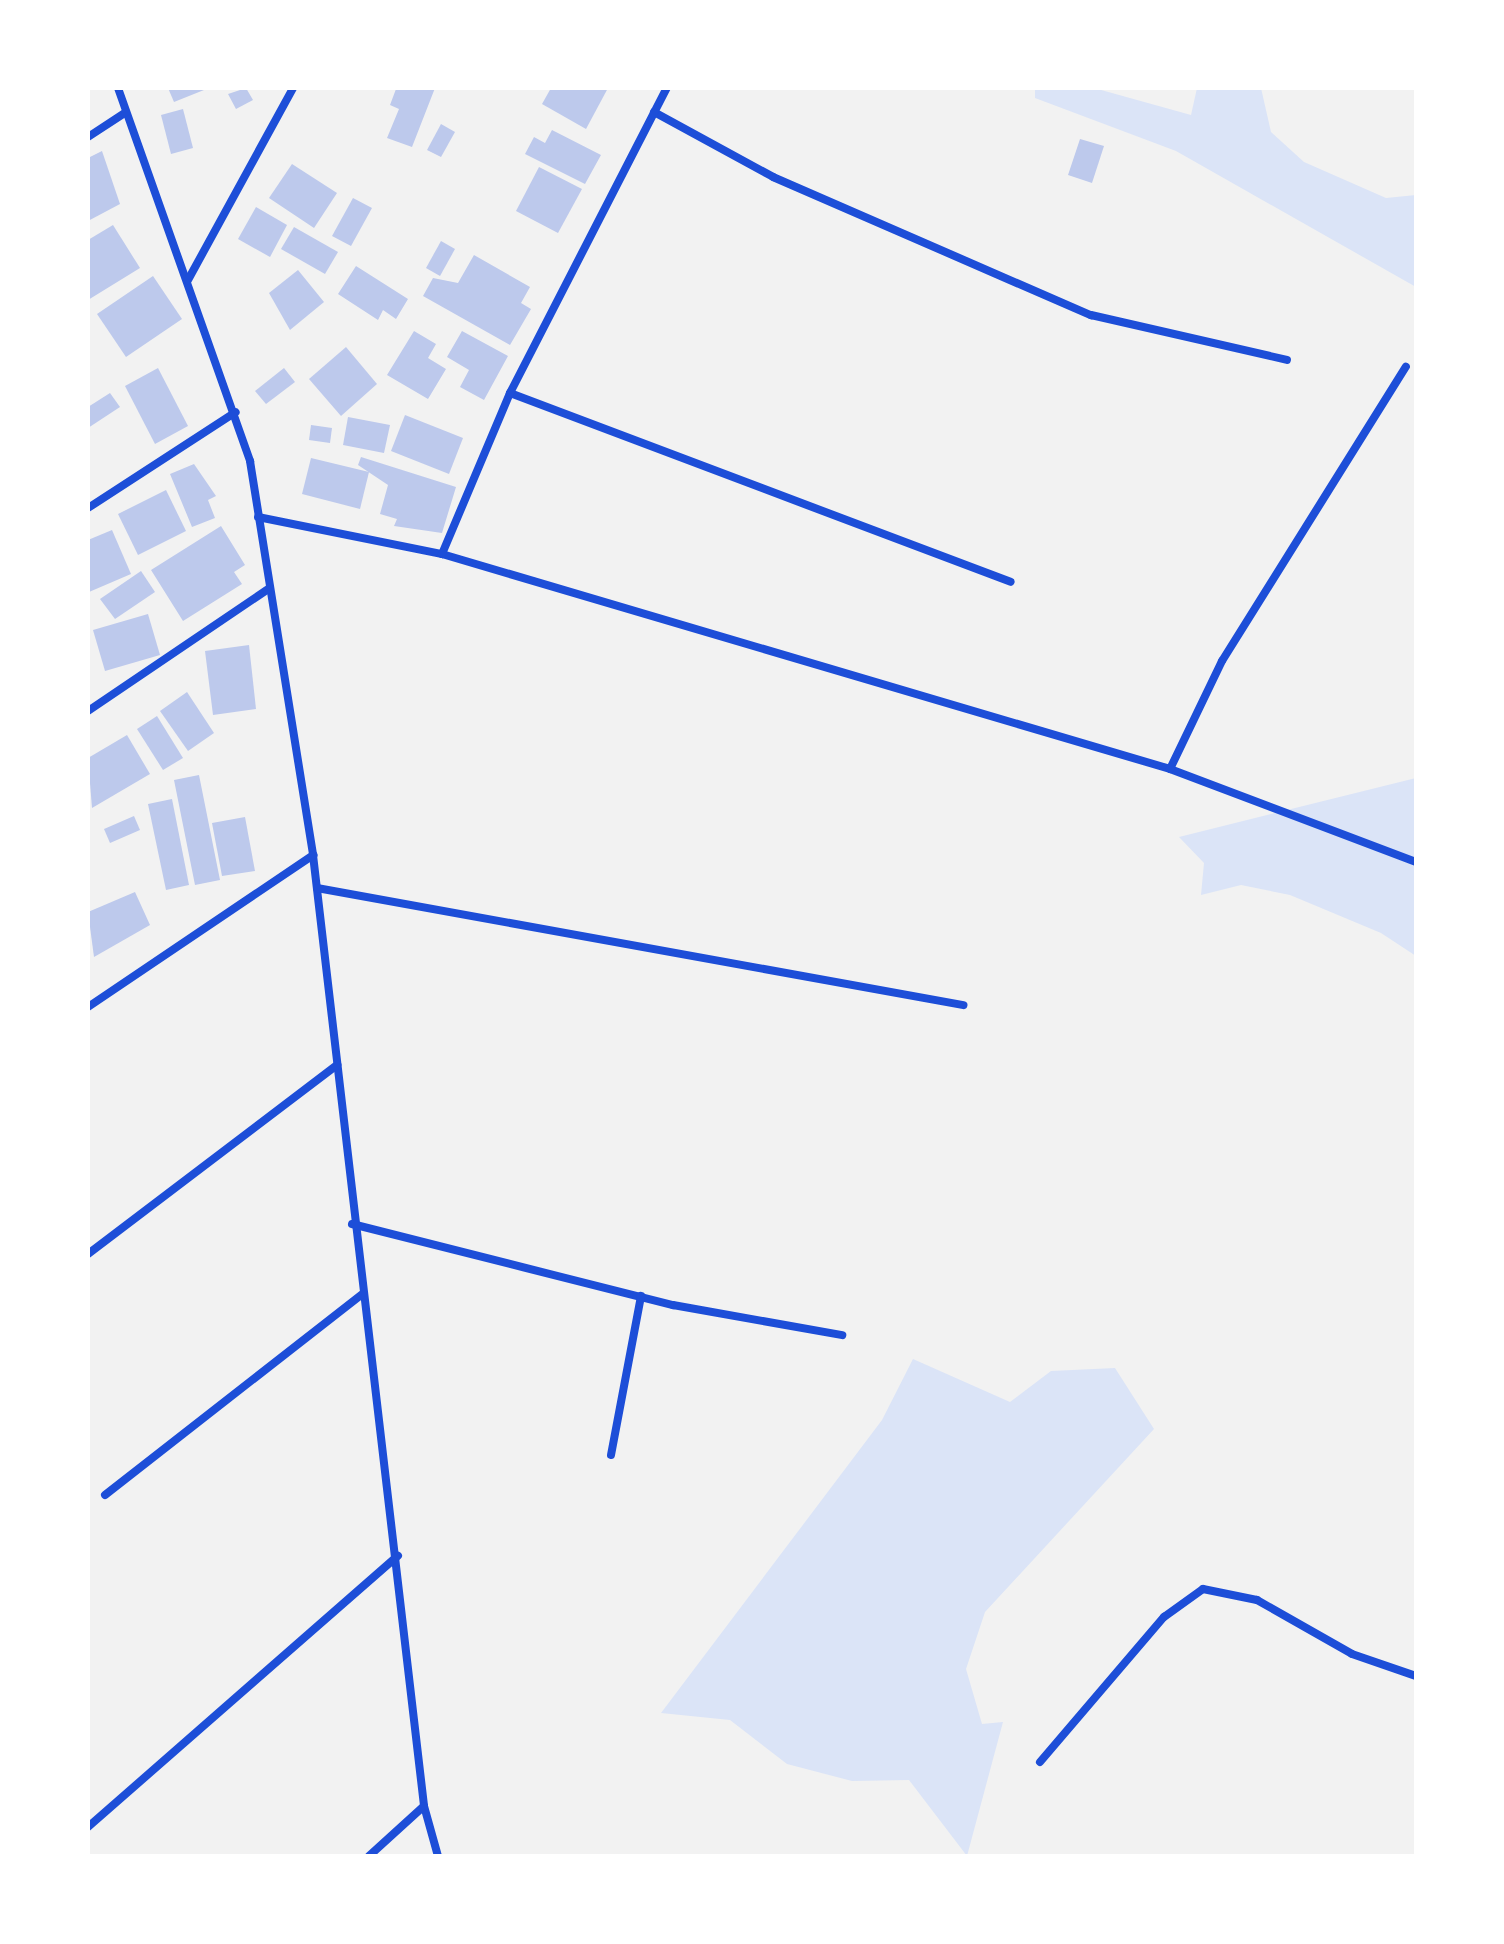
<!DOCTYPE html>
<html>
<head>
<meta charset="utf-8">
<style>
	body { margin:0 }
	#map { position:relative; width:1504px; height:1944px; overflow:hidden; background:#f2f2f2; font-family:Inter,sans-serif }
	div>[style] { position:absolute }
	.green>* { inset:0; background:#dbe4f7 }
	.building>* { inset:0; background:#bdc9ec }
	.minor>* { height:8px; margin:-4px; padding:0 4px; transform-origin:4px; border-radius:4px; background:#1d4ed8 }
	span { translate:-50% -50%; white-space:nowrap; text-align:center; line-height:1.15; -webkit-text-stroke:8px #fff; paint-order:stroke }
	.frame { position:absolute; inset:0; border:90px solid #fff; pointer-events:none }
</style>
</head>
<body>
<div id="map">
	<div class="green">
		<i style="clip-path:polygon(1035px 88px,1094px 88px,1191px 115px,1197px 88px,1261px 88px,1271px 132px,1304px 162px,1386px 198px,1416px 195px,1416px 287px,1176px 151px,1035px 98px)"></i>
		<i style="clip-path:polygon(1416px 778px,1416px 956px,1381px 933px,1290px 895px,1241px 885px,1201px 895px,1204px 863px,1179px 837px)"></i>
		<i style="clip-path:polygon(913px 1359px,1010px 1402px,1051px 1371px,1115px 1368px,1154px 1429px,985px 1612px,966px 1669px,982px 1724px,1003px 1722px,967px 1856px,909px 1780px,852px 1781px,787px 1764px,730px 1720px,661px 1713px,882px 1420px)"></i>
	</div>
	<div class="building">
		<i style="clip-path:polygon(168px 88px,209px 88px,174px 102px)"></i>
		<i style="clip-path:polygon(246px 88px,253px 100px,236px 109px,228px 94px)"></i>
		<i style="clip-path:polygon(407px 88px,435px 88px,412px 147px,387px 138px,399px 109px,390px 105px,396px 89px)"></i>
		<i style="clip-path:polygon(551px 88px,608px 88px,586px 129px,542px 104px)"></i>
		<i style="clip-path:polygon(183px 109px,193px 148px,171px 154px,161px 115px)"></i>
		<i style="clip-path:polygon(441px 124px,455px 132px,441px 157px,427px 150px)"></i>
		<i style="clip-path:polygon(552px 130px,601px 155px,585px 184px,525px 154px,534px 137px,545px 143px)"></i>
		<i style="clip-path:polygon(1080px 139px,1104px 146px,1092px 183px,1068px 175px)"></i>
		<i style="clip-path:polygon(102px 151px,120px 204px,88px 221px,88px 158px)"></i>
		<i style="clip-path:polygon(292px 164px,337px 193px,314px 228px,269px 198px)"></i>
		<i style="clip-path:polygon(539px 167px,582px 189px,558px 233px,516px 211px)"></i>
		<i style="clip-path:polygon(353px 198px,372px 208px,351px 246px,332px 236px)"></i>
		<i style="clip-path:polygon(256px 207px,287px 225px,270px 257px,238px 239px)"></i>
		<i style="clip-path:polygon(113px 225px,140px 268px,88px 300px,88px 240px)"></i>
		<i style="clip-path:polygon(294px 227px,338px 252px,325px 274px,281px 249px)"></i>
		<i style="clip-path:polygon(441px 241px,455px 249px,440px 276px,426px 268px)"></i>
		<i style="clip-path:polygon(474px 255px,530px 287px,521px 303px,531px 309px,510px 345px,423px 296px,433px 278px,458px 283px)"></i>
		<i style="clip-path:polygon(356px 266px,408px 299px,396px 319px,383px 310px,378px 320px,338px 294px)"></i>
		<i style="clip-path:polygon(298px 270px,324px 302px,290px 330px,269px 293px)"></i>
		<i style="clip-path:polygon(153px 276px,182px 319px,126px 357px,97px 314px)"></i>
		<i style="clip-path:polygon(414px 331px,436px 344px,428px 358px,446px 369px,428px 399px,387px 375px)"></i>
		<i style="clip-path:polygon(462px 331px,508px 356px,484px 400px,460px 387px,469px 370px,447px 357px)"></i>
		<i style="clip-path:polygon(346px 347px,377px 384px,341px 416px,309px 379px)"></i>
		<i style="clip-path:polygon(158px 368px,188px 426px,155px 444px,125px 386px)"></i>
		<i style="clip-path:polygon(284px 368px,295px 382px,266px 404px,255px 391px)"></i>
		<i style="clip-path:polygon(110px 393px,120px 407px,88px 428px,88px 407px)"></i>
		<i style="clip-path:polygon(405px 415px,463px 438px,449px 474px,391px 451px)"></i>
		<i style="clip-path:polygon(348px 417px,390px 425px,384px 453px,343px 445px)"></i>
		<i style="clip-path:polygon(311px 425px,332px 428px,330px 443px,309px 440px)"></i>
		<i style="clip-path:polygon(361px 457px,456px 487px,442px 533px,394px 526px,397px 519px,380px 514px,388px 485px,358px 465px)"></i>
		<i style="clip-path:polygon(311px 458px,369px 472px,360px 509px,302px 494px)"></i>
		<i style="clip-path:polygon(194px 464px,216px 496px,208px 500px,215px 518px,192px 527px,170px 474px)"></i>
		<i style="clip-path:polygon(166px 490px,186px 531px,138px 555px,118px 514px)"></i>
		<i style="clip-path:polygon(221px 526px,245px 565px,234px 572px,242px 584px,183px 621px,151px 570px)"></i>
		<i style="clip-path:polygon(112px 530px,131px 574px,89px 592px,88px 540px)"></i>
		<i style="clip-path:polygon(141px 571px,155px 592px,115px 619px,100px 599px)"></i>
		<i style="clip-path:polygon(148px 614px,160px 655px,105px 671px,93px 630px)"></i>
		<i style="clip-path:polygon(249px 645px,256px 709px,213px 715px,205px 651px)"></i>
		<i style="clip-path:polygon(187px 692px,214px 733px,188px 751px,160px 711px)"></i>
		<i style="clip-path:polygon(157px 716px,183px 758px,163px 770px,137px 729px)"></i>
		<i style="clip-path:polygon(127px 735px,150px 774px,92px 808px,88px 758px)"></i>
		<i style="clip-path:polygon(199px 775px,220px 880px,195px 885px,174px 780px)"></i>
		<i style="clip-path:polygon(172px 799px,189px 885px,166px 890px,148px 804px)"></i>
		<i style="clip-path:polygon(134px 816px,140px 830px,110px 843px,104px 829px)"></i>
		<i style="clip-path:polygon(245px 817px,255px 871px,222px 876px,212px 823px)"></i>
		<i style="clip-path:polygon(135px 892px,150px 925px,94px 957px,88px 912px)"></i>
	</div>
	<div class="minor">
		<i style="left:118px;top:88px;width:396px;rotate:70.5deg"></i>
		<i style="left:250px;top:461px;width:399px;rotate:80.9deg"></i>
		<i style="left:313px;top:855px;width:957px;rotate:83.34deg"></i>
		<i style="left:424px;top:1806px;width:52px;rotate:74.4deg"></i>
		<i style="left:654px;top:112px;width:136px;rotate:28.6deg"></i>
		<i style="left:773px;top:177px;width:347px;rotate:23.5deg"></i>
		<i style="left:1091px;top:315px;width:201px;rotate:12.9deg"></i>
		<i style="left:88px;top:137px;width:45px;rotate:-33.3deg"></i>
		<i style="left:188px;top:280px;width:219px;rotate:-61.3deg"></i>
		<i style="left:510px;top:393px;width:535px;rotate:20.67deg"></i>
		<i style="left:88px;top:508px;width:176px;rotate:-33deg"></i>
		<i style="left:258px;top:517px;width:188px;rotate:11.4deg"></i>
		<i style="left:442px;top:554px;width:759px;rotate:16.45deg"></i>
		<i style="left:1170px;top:769px;width:263px;rotate:20.7deg"></i>
		<i style="left:442px;top:554px;width:175px;rotate:-67.1deg"></i>
		<i style="left:510px;top:393px;width:343px;rotate:-62.8deg"></i>
		<i style="left:88px;top:711px;width:217px;rotate:-34.1deg"></i>
		<i style="left:1170px;top:769px;width:120px;rotate:-64.3deg"></i>
		<i style="left:1222px;top:661px;width:347px;rotate:-58deg"></i>
		<i style="left:317px;top:888px;width:657px;rotate:10.27deg"></i>
		<i style="left:88px;top:1007px;width:272px;rotate:-34deg"></i>
		<i style="left:352px;top:1224px;width:331px;rotate:14.2deg"></i>
		<i style="left:673px;top:1305px;width:172px;rotate:10.1deg"></i>
		<i style="left:88px;top:1254px;width:313px;rotate:-37.2deg"></i>
		<i style="left:611px;top:1455px;width:162px;rotate:-79.3deg"></i>
		<i style="left:105px;top:1495px;width:326px;rotate:-38deg"></i>
		<i style="left:1040px;top:1762px;width:191px;rotate:-49.5deg"></i>
		<i style="left:1164px;top:1617px;width:48px;rotate:-35.7deg"></i>
		<i style="left:1203px;top:1589px;width:55px;rotate:11.5deg"></i>
		<i style="left:1257px;top:1600px;width:109px;rotate:29.6deg"></i>
		<i style="left:1352px;top:1654px;width:68px;rotate:19deg"></i>
		<i style="left:88px;top:1827px;width:412px;rotate:-41.2deg"></i>
		<i style="left:369px;top:1856px;width:74px;rotate:-42.3deg"></i>
	</div>
	<div class="frame"></div>
</div>
</body>
</html>
